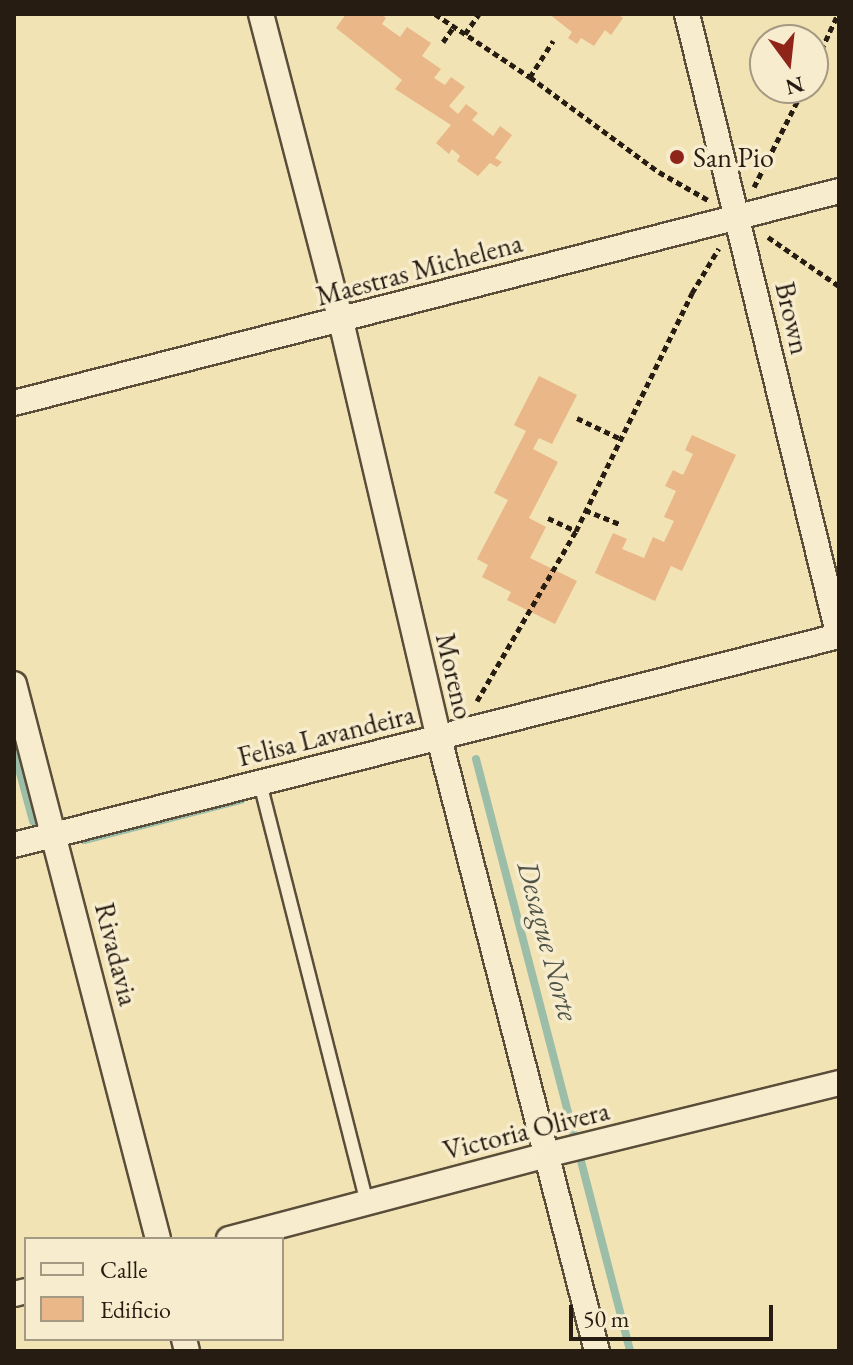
<!DOCTYPE html>
<html>
<head>
<meta charset="utf-8">
<style>
	body { margin:0 }
	#map { position:relative; width:853px; height:1365px; overflow:hidden; background:#f2e3b4; font-family:"EB Garamond",serif }
	div>[style] { position:absolute }
	.stream>* { height:8px; margin:-4px; padding:0 4px; transform-origin:4px; border-radius:4px; background:#9cbea9 }
	.building>* { inset:0; background:#e9b788 }
	.path>* { height:5px; margin-top:-2.5px; transform-origin:0; background:repeating-linear-gradient(90deg,#271c12 0 6px,transparent 0 10px) }
	.roads { filter:drop-shadow(2px 0 #5a4e3a) drop-shadow(-2px 0 #5a4e3a) drop-shadow(0 2px #5a4e3a) drop-shadow(0 -2px #5a4e3a) }
	.service>* { height:12px; margin:-6px; padding:0 6px; transform-origin:6px; border-radius:6px; background:#f7edce }
	.minor>* { height:24px; margin:-12px; padding:0 12px; transform-origin:12px; border-radius:12px; background:#f7edce }
	.dots>* { width:22px; height:22px; translate:-50% -50%; box-sizing:border-box; border:4px solid #f7edce; border-radius:50% }
	span { translate:-50% -50%; white-space:nowrap; text-align:center; line-height:1.15; -webkit-text-stroke:7px #f7edce; paint-order:stroke }
	.poi-label { font-size:28px; color:#271c12 }
	.left { translate:0 -50%; text-align:left }
	.street-label { font-size:28px; color:#271c12 }
	.water-label { font-size:30px; color:#505547; font-style:italic }
	.frame { position:absolute; inset:0; border:16px solid #271c12; pointer-events:none }
	.legend { position:absolute; left:24px; top:1237px; width:260px; height:104px; box-sizing:border-box; background:#f7edce; border:2px solid #a49983; margin:0; padding:10px 14px; list-style:none; font-size:24px; color:#271c12 }
	.legend li { display:flex; align-items:center; gap:16px; height:40px }
	.legend b { width:40px; border:2px solid #a49983 }
	.north { position:absolute; left:749px; top:24px; width:80px; height:80px; box-sizing:border-box; background:#f7edce; border:2px solid #a49983; border-radius:50%; rotate:165deg; font-size:22px; font-weight:700; line-height:32px; text-align:center; color:#271c12 }
	.north::after { content:''; display:block; margin:auto; width:28px; height:36px; background:#8f2418; clip-path:polygon(50% 0,100% 100%,50% 72%,0 100%) }
	.scale { position:absolute; left:569px; top:1305px; width:204px; height:36px; box-sizing:border-box; border:4px solid #271c12; border-top:0; padding-left:10px; font-size:24px; line-height:28px; white-space:nowrap; color:#271c12; -webkit-text-stroke:6px #f7edce; paint-order:stroke }
</style>
</head>
<body>
<div id="map">
	<div class="stream">
		<i style="left:14px;top:751px;width:73px;rotate:74.8deg"></i>
		<i style="left:476px;top:759px;width:390px;rotate:75.4deg"></i>
		<i style="left:84px;top:840px;width:162px;rotate:-14.3deg"></i>
		<i style="left:581px;top:1161px;width:196px;rotate:75.5deg"></i>
	</div>
	<div class="building">
		<i style="clip-path:polygon(346px 14px,381px 14px,386px 18px,382px 24px,400px 37px,407px 27px,431px 43px,422px 56px,441px 69px,434px 78px,445px 85px,451px 77px,465px 87px,449px 106px,458px 114px,466px 104px,478px 113px,472px 120px,493px 136px,500px 126px,512px 135px,495px 158px,502px 162px,497px 167px,490px 163px,478px 176px,457px 161px,460px 156px,452px 149px,449px 154px,436px 143px,451px 125px,395px 89px,402px 80px,336px 28px)"></i>
		<i style="clip-path:polygon(549px 14px,618px 14px,623px 18px,611px 35px,605px 30px,594px 46px,581px 38px,577px 44px,568px 38px,572px 32px)"></i>
		<i style="clip-path:polygon(539px 376px,577px 395px,552px 444px,539px 438px,533px 449px,558px 462px,529px 518px,546px 527px,530px 558px,577px 581px,555px 624px,507px 600px,511px 592px,482px 577px,488px 565px,477px 559px,508px 500px,494px 493px,526px 431px,514px 425px)"></i>
		<i style="clip-path:polygon(692px 435px,736px 455px,682px 571px,671px 566px,655px 601px,595px 573px,613px 533px,627px 539px,622px 549px,644px 558px,653px 537px,664px 542px,674px 521px,664px 517px,676px 491px,665px 486px,673px 470px,683px 475px,693px 454px,685px 450px)"></i>
	</div>
	<div class="path">
		<i style="left:435px;top:14px;width:114px;rotate:33.6deg"></i>
		<i style="left:530px;top:77px;width:160px;rotate:36.4deg"></i>
		<i style="left:659px;top:172px;width:56px;rotate:29.7deg"></i>
		<i style="left:465px;top:34px;width:24px;rotate:-55deg"></i>
		<i style="left:443px;top:42px;width:19px;rotate:-55deg"></i>
		<i style="left:813px;top:68px;width:60px;rotate:-65.2deg"></i>
		<i style="left:530px;top:77px;width:43px;rotate:-57.4deg"></i>
		<i style="left:754px;top:187px;width:111px;rotate:-63.2deg"></i>
		<i style="left:768px;top:237px;width:86px;rotate:34.6deg"></i>
		<i style="left:577px;top:418px;width:47px;rotate:25.5deg"></i>
		<i style="left:585px;top:510px;width:37px;rotate:22deg"></i>
		<i style="left:548px;top:518px;width:31px;rotate:25deg"></i>
		<i style="left:477px;top:701px;width:197px;rotate:-59.8deg"></i>
		<i style="left:576px;top:531px;width:265px;rotate:-64deg"></i>
		<i style="left:692px;top:293px;width:52px;rotate:-59deg"></i>
	</div>
	<div class="roads">
		<div class="service">
			<i style="left:260px;top:783px;width:433px;rotate:75.7deg"></i>
		</div>
		<div class="minor">
			<i style="left:261px;top:14px;width:317px;rotate:75.4deg"></i>
			<i style="left:341px;top:321px;width:428px;rotate:76.8deg"></i>
			<i style="left:439px;top:738px;width:633px;rotate:75.55deg"></i>
			<i style="left:687px;top:14px;width:641px;rotate:76.29deg"></i>
			<i style="left:14px;top:403px;width:852px;rotate:-14.41deg"></i>
			<i style="left:14px;top:684px;width:573px;rotate:75.45deg"></i>
			<i style="left:14px;top:845px;width:851px;rotate:-14.22deg"></i>
			<i style="left:229px;top:1239px;width:328px;rotate:-14.8deg"></i>
			<i style="left:546px;top:1155px;width:302px;rotate:-13.8deg"></i>
			<i style="left:14px;top:1294px;width:12px;rotate:-14deg"></i>
			<i style="left:184px;top:1339px;width:12px;rotate:76deg"></i>
		</div>
	</div>
	<div class="dots">
		<i style="left:677px;top:157px;background:#8f2418"></i>
	</div>
	<div class="poi-label">
		<span class="left" style="left:693px;top:157px">San Pio</span>
	</div>
	<div class="street-label">
		<span style="left:419px;top:269px;rotate:-15deg">Maestras Michelena</span>
		<span style="left:793px;top:318px;rotate:77deg">Brown</span>
		<span style="left:455px;top:676px;rotate:77deg">Moreno</span>
		<span style="left:326px;top:735px;rotate:-14deg">Felisa Lavandeira</span>
		<span style="left:117px;top:954px;rotate:76deg">Rivadavia</span>
		<span style="left:526px;top:1130px;rotate:-14deg">Victoria Olivera</span>
	</div>
	<div class="water-label">
		<span style="left:548px;top:941px;rotate:75deg">Desague Norte</span>
	</div>
	<div class="frame"></div>
	<ul class="legend">
	<li><b style="height:10px;background:#f7edce"></b>Calle</li>
	<li><b style="height:22px;background:#e9b788"></b>Edificio</li>
	</ul>
	<div class="north">N</div>
	<div class="scale">50 m</div>
</div>
</body>
</html>
